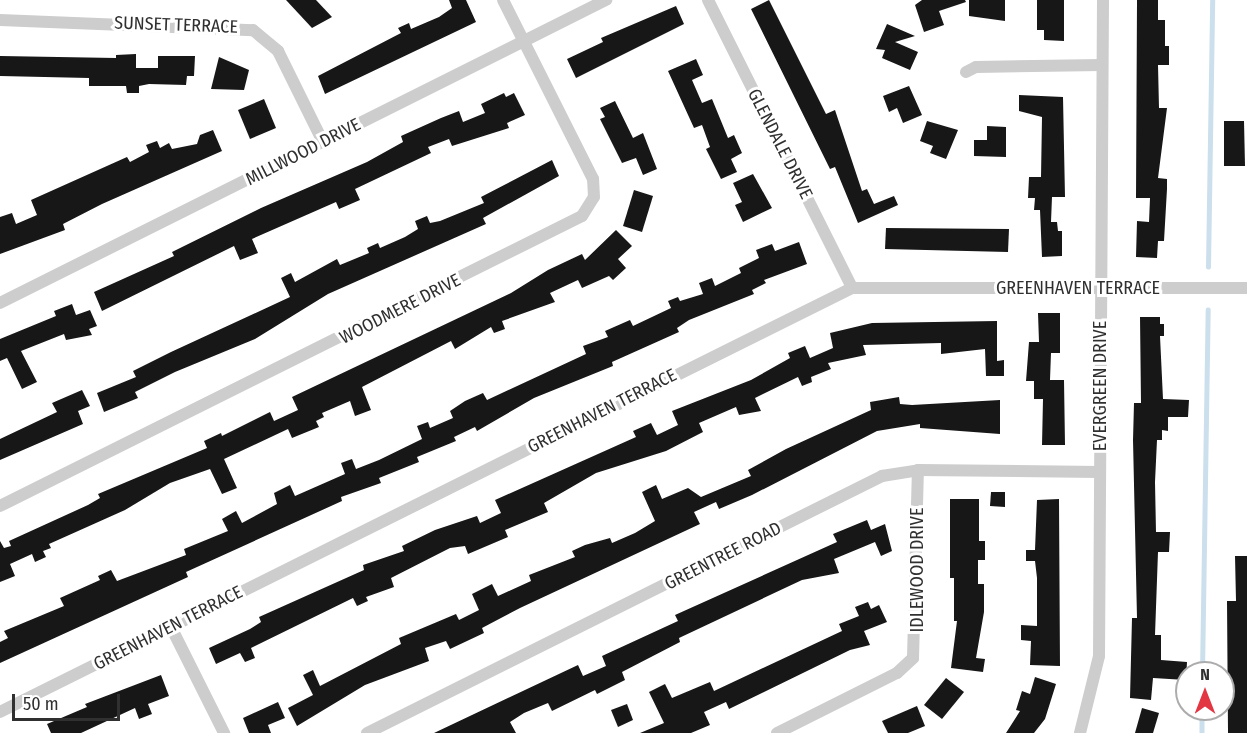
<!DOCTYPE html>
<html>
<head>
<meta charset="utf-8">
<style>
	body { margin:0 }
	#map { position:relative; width:1247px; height:733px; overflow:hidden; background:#fff; font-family:"Fira Sans Condensed",sans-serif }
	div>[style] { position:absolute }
	.stream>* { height:4.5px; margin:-2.25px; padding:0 2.25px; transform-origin:2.25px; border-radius:2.25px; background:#ccdfec }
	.building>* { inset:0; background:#171717 }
	.minor>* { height:12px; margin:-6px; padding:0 6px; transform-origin:6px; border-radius:6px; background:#cdcdcd }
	span { translate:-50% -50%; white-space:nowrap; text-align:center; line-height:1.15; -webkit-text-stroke:6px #fff; paint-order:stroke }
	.street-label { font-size:18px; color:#303030 }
	.north { position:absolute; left:1175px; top:661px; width:60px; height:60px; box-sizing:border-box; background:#fff; border:2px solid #acacac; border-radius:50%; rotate:0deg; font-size:16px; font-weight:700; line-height:24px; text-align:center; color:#303030 }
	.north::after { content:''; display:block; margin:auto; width:21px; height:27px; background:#e23742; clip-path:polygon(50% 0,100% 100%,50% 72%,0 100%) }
	.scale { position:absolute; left:12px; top:694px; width:108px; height:27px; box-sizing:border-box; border:3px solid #303030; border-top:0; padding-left:8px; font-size:18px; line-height:21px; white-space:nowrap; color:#303030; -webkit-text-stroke:4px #fff; paint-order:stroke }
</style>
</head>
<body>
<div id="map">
	<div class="stream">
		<i style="left:1208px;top:267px;width:267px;rotate:-89.1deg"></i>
		<i style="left:1202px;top:673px;width:363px;rotate:-89.1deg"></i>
		<i style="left:1202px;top:709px;width:24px;rotate:90deg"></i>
	</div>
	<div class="building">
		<i style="clip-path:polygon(286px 0,316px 0,332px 17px,312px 28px)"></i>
		<i style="clip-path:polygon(449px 0,466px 0,476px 22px,325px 94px,318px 76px,401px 33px,398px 28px,409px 23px,411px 29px,439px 17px,452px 8px)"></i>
		<i style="clip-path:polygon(769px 0,826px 114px,835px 110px,862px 191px,867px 189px,874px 204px,894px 196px,898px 205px,858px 223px,835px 167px,830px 169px,751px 9px)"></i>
		<i style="clip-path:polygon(922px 0,965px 0,966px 2px,939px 11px,944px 25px,924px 32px,915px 5px)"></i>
		<i style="clip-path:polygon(969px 0,1005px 0,1005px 21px,969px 16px)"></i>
		<i style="clip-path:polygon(1037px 0,1064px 0,1064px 41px,1044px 40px,1044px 30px,1037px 30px)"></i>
		<i style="clip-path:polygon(1137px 0,1158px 0,1158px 20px,1165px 20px,1165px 46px,1169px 46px,1169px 65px,1158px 65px,1159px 108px,1167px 108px,1158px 178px,1167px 179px,1167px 189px,1164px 241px,1158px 241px,1157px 258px,1136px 257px,1137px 221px,1149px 222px,1150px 198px,1136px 198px)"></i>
		<i style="clip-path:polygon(676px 6px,684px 24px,576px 78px,567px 59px,603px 42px,601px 38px)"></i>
		<i style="clip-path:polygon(887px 24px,915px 36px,895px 42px,918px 52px,910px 70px,882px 58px,885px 50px,876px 49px)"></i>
		<i style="clip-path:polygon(136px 54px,136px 68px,158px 68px,158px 56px,195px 56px,194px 76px,187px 76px,186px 85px,149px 84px,139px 86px,139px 93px,127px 93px,126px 86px,89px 86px,89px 78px,0 76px,0 56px,116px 58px,116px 55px)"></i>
		<i style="clip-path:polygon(219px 57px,249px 70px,244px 90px,211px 89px)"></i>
		<i style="clip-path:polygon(696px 59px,703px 75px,692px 80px,702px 103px,712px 99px,728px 138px,734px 135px,742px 153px,731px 159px,737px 172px,721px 179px,706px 149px,710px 147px,702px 125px,694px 128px,668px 71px)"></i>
		<i style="clip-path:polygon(909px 86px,922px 115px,903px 123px,897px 108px,889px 112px,883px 96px)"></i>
		<i style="clip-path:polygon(504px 93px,506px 97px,514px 93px,525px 115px,507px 123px,509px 128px,452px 146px,449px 139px,428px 147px,431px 153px,355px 189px,360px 200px,339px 209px,336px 202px,252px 239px,258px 253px,240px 260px,234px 246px,102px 311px,94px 292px,174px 256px,172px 252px,261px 208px,367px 162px,403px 142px,401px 136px,441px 118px,459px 111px,463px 122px,485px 113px,481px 104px)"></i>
		<i style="clip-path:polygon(1019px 95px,1063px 97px,1065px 197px,1052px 197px,1051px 222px,1057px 222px,1058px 231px,1062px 231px,1062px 256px,1042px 257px,1040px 210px,1034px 210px,1035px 198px,1028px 198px,1029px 177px,1041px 177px,1042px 117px,1019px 111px)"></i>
		<i style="clip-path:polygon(264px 99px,276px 128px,250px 139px,238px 110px)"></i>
		<i style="clip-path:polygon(615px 101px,633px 138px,643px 133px,657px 169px,643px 175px,636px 158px,622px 163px,600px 119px,605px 117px,600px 108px)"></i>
		<i style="clip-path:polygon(927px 121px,958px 130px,946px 159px,930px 153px,933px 146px,920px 141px)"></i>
		<i style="clip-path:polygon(1224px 121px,1244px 121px,1245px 166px,1224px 166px)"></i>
		<i style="clip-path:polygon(987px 126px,1006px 127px,1006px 157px,974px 156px,974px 140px,987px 140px)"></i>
		<i style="clip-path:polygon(213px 130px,222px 151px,102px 204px,63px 224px,65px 230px,0 254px,0 217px,12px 213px,16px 224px,37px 215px,31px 200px,127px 157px,130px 162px,149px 152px,146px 145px,157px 141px,160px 148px,169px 143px,172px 149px,197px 144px,200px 135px)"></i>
		<i style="clip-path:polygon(552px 160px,559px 176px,483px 218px,486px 224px,328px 294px,255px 339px,175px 372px,135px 392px,138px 398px,104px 412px,97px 393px,136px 377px,133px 371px,171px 352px,290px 297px,281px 278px,291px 273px,295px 282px,337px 259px,340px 265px,369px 253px,367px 248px,378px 243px,380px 248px,405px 237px,418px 229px,415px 221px,427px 216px,430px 223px,440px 221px,484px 203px,481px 197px)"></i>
		<i style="clip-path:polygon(753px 174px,772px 208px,743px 222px,735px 205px,742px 202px,733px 183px)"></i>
		<i style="clip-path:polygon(634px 190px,653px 196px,642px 232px,623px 226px)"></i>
		<i style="clip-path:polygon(886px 228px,1009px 229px,1008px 252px,885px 249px)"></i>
		<i style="clip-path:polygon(616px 230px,632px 246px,618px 259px,626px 268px,613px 280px,609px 276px,582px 288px,578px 280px,550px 293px,555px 302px,502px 321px,505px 329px,494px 333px,491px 327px,455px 349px,451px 341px,362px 387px,371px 410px,355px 416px,350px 401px,322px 413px,324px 417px,316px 421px,319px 427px,292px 438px,288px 429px,224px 459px,237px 488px,222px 494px,210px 469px,170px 483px,125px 510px,49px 544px,51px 548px,43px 551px,46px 557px,35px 562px,32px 554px,10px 564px,15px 576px,0 582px,0 541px,4px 548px,11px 546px,9px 541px,88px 505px,100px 498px,98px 494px,207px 448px,204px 441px,221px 433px,222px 436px,270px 412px,274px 421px,298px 410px,292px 397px,511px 293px,548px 270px,582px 254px,585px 260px)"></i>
		<i style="clip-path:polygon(799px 242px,807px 264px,764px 280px,766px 283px,752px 290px,754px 294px,689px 320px,677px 328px,679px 332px,612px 362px,613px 366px,534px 398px,477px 431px,475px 427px,454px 437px,456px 441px,417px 457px,419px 462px,379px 478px,381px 483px,341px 497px,342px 501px,186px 572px,188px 577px,0 663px,0 642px,8px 638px,4px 631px,64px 606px,60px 598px,100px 580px,98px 576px,111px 570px,117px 581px,186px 555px,184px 549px,228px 531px,222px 519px,236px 511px,242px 523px,277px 504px,274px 493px,290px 485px,295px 496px,345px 474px,341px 463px,352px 459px,356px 469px,379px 460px,422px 439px,417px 426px,428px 422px,430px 428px,453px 418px,450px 411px,465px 401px,483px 393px,487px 400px,586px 354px,583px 346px,608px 337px,605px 331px,630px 320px,633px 326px,671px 308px,668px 301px,678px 297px,680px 301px,703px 294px,699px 283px,712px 278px,715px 286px,741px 273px,739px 268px,759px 258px,756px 250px,772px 244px,775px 251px)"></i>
		<i style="clip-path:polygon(72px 304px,76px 315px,90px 310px,97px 326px,89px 329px,92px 335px,66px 340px,64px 334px,21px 351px,37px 382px,22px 389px,7px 358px,0 361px,0 339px,56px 316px,54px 311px)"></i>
		<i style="clip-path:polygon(1038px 313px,1060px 313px,1060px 353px,1051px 353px,1050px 380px,1064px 380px,1065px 445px,1042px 445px,1043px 399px,1034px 399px,1034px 381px,1026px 381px,1029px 342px,1039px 342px)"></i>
		<i style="clip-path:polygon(1140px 317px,1160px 317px,1160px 324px,1164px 324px,1164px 336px,1160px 336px,1163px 399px,1189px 400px,1188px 417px,1168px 417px,1168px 431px,1162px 430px,1162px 440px,1157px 440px,1155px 482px,1156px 532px,1170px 532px,1169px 552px,1158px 552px,1155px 635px,1161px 635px,1161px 660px,1187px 662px,1186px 680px,1153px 678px,1151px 700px,1130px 698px,1132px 618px,1137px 618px,1133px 440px,1134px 403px,1141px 403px)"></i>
		<i style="clip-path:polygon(997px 321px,997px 361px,1004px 360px,1004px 376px,986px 376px,985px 349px,941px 354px,941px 343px,863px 345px,866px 355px,828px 363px,831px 369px,811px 377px,812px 382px,802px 386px,798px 377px,755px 398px,761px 411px,739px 415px,736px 407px,699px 423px,703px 432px,666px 451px,596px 473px,544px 503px,548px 512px,505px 530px,508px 537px,468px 554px,465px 546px,450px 548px,391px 578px,394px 587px,366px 597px,368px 601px,357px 606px,353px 598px,251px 648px,255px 658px,245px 662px,240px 653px,216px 664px,209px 648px,250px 629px,261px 622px,259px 617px,364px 570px,363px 565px,404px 551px,402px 546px,435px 530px,477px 516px,480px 523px,501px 513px,495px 500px,636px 437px,633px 431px,651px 423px,657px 435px,678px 425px,672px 411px,751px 380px,790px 358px,788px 353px,805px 346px,810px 358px,833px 348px,830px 333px,872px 323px)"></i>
		<i style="clip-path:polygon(82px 390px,90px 406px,78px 411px,83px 424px,0 460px,0 439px,57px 412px,52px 403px)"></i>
		<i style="clip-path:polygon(899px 397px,900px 404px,912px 405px,1000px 400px,1000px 434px,920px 428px,920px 424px,877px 431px,752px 495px,719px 509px,716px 502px,694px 512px,700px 524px,520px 608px,482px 628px,484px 633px,450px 649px,446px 641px,425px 648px,429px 661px,365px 685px,297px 726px,288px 708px,313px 695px,303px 675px,313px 670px,320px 686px,401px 644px,399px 638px,456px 614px,459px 620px,479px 610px,472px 594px,492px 584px,498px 596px,531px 581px,529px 575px,575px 557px,572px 551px,585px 545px,610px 538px,612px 543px,635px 533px,655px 521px,642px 492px,656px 485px,662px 499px,688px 488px,701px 497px,751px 476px,748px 470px,786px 449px,871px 410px,870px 402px)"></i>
		<i style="clip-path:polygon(991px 492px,1005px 492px,1005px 507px,990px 506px)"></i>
		<i style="clip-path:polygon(950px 499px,979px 499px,979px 541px,985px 541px,985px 560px,978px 560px,978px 584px,984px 584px,984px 612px,976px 658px,985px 659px,983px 672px,951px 668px,957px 621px,954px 621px,954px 578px,950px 578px)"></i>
		<i style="clip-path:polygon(1059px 499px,1060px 666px,1030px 665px,1031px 641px,1021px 640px,1021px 625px,1037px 626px,1037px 578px,1035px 561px,1026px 561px,1026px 550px,1035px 550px,1037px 500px)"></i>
		<i style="clip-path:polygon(867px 520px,871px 530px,885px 524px,892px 551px,881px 556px,875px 542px,834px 559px,839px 573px,802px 580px,679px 638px,680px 642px,622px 672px,625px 680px,597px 694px,595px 690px,552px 711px,548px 703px,524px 713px,510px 722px,516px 733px,434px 733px,578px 665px,583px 676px,606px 666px,602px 656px,678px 621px,675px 615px,837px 542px,833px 534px)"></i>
		<i style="clip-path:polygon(1235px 556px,1247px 556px,1247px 733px,1228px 733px,1227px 601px,1236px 601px)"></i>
		<i style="clip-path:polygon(868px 602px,871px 609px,879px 605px,887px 622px,864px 631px,870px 645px,850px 650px,729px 709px,726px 702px,704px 712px,710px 725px,691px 733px,640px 733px,664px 723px,649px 692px,665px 684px,672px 698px,710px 682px,714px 691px,842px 631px,839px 624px,859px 616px,855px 607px)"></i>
		<i style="clip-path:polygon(161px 675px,169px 696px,148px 704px,152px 714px,139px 719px,135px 708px,81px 733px,51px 733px,47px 724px,87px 707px,85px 704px)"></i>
		<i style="clip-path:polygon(1035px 677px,1056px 684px,1045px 719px,1034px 733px,1006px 733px,1020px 711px,1016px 710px,1022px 691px,1030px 694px)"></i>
		<i style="clip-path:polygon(946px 678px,964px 692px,942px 719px,924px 705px)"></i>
		<i style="clip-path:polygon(278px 702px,285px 718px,268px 725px,271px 733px,249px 733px,243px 718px)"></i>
		<i style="clip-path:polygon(627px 704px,633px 720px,618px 727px,611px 710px)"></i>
		<i style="clip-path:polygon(917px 706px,925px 726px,908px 733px,888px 733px,882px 721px)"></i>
		<i style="clip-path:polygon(1142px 708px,1159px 713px,1153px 733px,1135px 733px)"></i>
	</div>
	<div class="minor">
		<i style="left:708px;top:0;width:322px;rotate:63.4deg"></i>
		<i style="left:0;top:20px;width:253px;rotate:2.3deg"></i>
		<i style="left:253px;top:30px;width:33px;rotate:40deg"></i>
		<i style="left:278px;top:51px;width:102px;rotate:63.7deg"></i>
		<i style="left:966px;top:72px;width:11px;rotate:-27deg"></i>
		<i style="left:976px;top:67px;width:126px;rotate:-0.9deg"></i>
		<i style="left:0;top:303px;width:678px;rotate:-26.57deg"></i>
		<i style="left:0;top:506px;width:650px;rotate:-26.49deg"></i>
		<i style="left:582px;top:216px;width:22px;rotate:-58deg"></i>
		<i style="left:594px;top:197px;width:18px;rotate:-93deg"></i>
		<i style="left:593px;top:179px;width:200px;rotate:-116.7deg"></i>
		<i style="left:171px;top:627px;width:119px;rotate:63.4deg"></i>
		<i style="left:0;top:712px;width:952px;rotate:-26.46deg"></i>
		<i style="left:852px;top:288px;width:395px"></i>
		<i style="left:367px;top:733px;width:576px;rotate:-26.52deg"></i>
		<i style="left:882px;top:476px;width:36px;rotate:-9deg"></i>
		<i style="left:918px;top:470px;width:182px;rotate:0.6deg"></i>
		<i style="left:777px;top:733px;width:134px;rotate:-26.6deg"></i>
		<i style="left:897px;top:673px;width:22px;rotate:-43deg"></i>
		<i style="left:913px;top:658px;width:188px;rotate:-88.5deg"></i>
		<i style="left:1080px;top:733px;width:79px;rotate:-76.1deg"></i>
		<i style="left:1099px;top:656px;width:656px;rotate:-89.65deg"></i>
	</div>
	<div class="street-label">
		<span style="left:176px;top:25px;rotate:2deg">SUNSET TERRACE</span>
		<span style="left:780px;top:144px;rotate:63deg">GLENDALE DRIVE</span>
		<span style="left:303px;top:152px;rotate:-27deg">MILLWOOD DRIVE</span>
		<span style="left:1078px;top:288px">GREENHAVEN TERRACE</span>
		<span style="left:400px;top:309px;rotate:-27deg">WOODMERE DRIVE</span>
		<span style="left:1100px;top:386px;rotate:-90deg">EVERGREEN DRIVE</span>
		<span style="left:602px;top:411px;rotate:-27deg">GREENHAVEN TERRACE</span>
		<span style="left:723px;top:556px;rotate:-27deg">GREENTREE ROAD</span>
		<span style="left:917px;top:570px;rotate:-90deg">IDLEWOOD DRIVE</span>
		<span style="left:168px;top:628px;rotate:-27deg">GREENHAVEN TERRACE</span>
	</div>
	<div class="north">N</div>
	<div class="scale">50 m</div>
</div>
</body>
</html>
